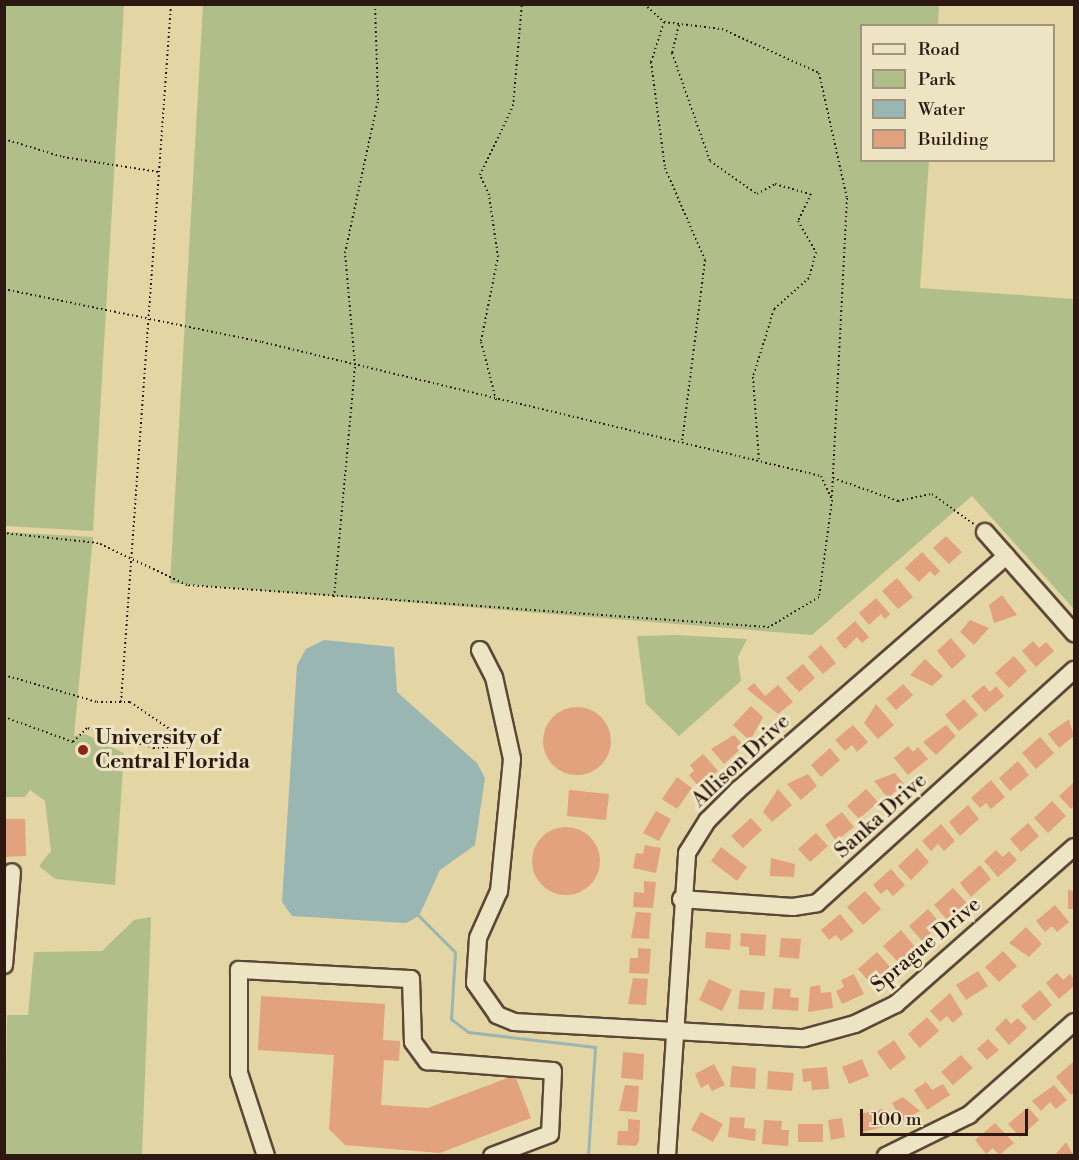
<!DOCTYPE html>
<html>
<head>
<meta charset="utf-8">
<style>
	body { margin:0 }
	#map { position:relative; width:1079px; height:1160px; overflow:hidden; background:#e4d5a5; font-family:"Libre Bodoni",serif }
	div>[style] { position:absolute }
	.green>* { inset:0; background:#b0be89 }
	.water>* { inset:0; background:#9ab6b2 }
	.stream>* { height:3px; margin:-1.5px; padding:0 1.5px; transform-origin:1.5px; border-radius:1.5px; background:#9ab6b2 }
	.building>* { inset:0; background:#e1a27d }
	.round { border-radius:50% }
	.path>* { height:2px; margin-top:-1px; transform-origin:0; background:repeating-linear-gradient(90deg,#2e1912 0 1.5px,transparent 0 4.5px) }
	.roads { filter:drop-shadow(2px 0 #5c4837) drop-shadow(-2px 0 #5c4837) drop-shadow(0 2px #5c4837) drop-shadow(0 -2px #5c4837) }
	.minor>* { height:16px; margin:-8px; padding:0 8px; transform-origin:8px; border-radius:8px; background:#ede4c4 }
	.dots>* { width:16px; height:16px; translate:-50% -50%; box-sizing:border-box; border:3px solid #ede4c4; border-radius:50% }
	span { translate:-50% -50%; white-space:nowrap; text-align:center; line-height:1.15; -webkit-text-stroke:6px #ede4c4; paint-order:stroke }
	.poi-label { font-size:21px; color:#2e1912; font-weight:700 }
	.left { translate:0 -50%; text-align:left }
	.street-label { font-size:21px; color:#2e1912 }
	.frame { position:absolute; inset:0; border:6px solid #2e1912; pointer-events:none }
	.legend { position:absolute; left:860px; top:24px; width:195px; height:138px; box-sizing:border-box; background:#ede4c4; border:2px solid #a1937d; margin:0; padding:8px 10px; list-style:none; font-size:18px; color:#2e1912 }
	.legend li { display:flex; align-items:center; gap:12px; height:30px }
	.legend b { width:30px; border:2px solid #a1937d }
	.scale { position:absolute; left:860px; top:1109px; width:168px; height:27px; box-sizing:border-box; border:3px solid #2e1912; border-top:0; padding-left:8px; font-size:18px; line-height:21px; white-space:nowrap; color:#2e1912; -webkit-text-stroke:4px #ede4c4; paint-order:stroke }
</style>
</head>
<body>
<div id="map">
	<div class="green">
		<i style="clip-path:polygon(4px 5px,124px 5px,93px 531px,5px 526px)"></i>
		<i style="clip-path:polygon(203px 5px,939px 5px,938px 25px,862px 26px,862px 160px,929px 161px,920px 288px,1074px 299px,1074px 609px,972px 496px,812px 635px,170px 583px)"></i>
		<i style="clip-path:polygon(5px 532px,93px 537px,74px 736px,85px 734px,124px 753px,115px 885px,55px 879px,39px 866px,51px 851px,45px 801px,30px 790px,25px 797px,5px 797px)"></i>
		<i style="clip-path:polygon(677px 635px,747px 639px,738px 657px,741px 681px,679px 736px,646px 704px,637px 636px)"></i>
		<i style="clip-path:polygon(151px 917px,142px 1155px,5px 1155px,7px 1015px,28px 1015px,34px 952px,102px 951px,134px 920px)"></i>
	</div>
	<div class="water">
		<i style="clip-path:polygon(324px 640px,394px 647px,397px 692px,477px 763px,485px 778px,475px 845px,440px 870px,419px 916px,406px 923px,292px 916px,282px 902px,297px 665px,306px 649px)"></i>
	</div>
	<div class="stream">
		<i style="left:419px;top:916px;width:51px;rotate:45deg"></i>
		<i style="left:455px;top:952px;width:67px;rotate:93.4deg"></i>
		<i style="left:451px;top:1019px;width:21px;rotate:37deg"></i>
		<i style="left:468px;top:1032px;width:128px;rotate:6.7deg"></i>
		<i style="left:595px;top:1047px;width:109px;rotate:93.7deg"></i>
	</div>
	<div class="building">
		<i style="clip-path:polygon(946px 536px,962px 552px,949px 564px,933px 548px)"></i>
		<i style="clip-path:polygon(922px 552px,940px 571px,935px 576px,930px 571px,919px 582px,905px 568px)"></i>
		<i style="clip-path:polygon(897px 578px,913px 597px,898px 609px,882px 591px)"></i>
		<i style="clip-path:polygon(1002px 595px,1017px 615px,994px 623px,989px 605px)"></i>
		<i style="clip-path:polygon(876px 598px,890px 614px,885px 619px,881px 614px,869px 625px,859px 613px)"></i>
		<i style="clip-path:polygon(970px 620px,989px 628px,974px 645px,960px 632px)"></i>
		<i style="clip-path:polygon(855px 621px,869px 637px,862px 643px,857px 637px,845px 649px,836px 638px)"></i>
		<i style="clip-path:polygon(951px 638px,966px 656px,952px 669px,937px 651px)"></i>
		<i style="clip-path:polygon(1033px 641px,1039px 648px,1046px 642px,1054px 651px,1036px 667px,1022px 651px)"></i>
		<i style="clip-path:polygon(821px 645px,836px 663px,823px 674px,808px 657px)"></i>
		<i style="clip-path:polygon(1014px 656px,1027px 671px,1009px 688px,995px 673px)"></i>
		<i style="clip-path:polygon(925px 659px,943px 676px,932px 686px,910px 675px)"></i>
		<i style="clip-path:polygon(803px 664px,815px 678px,799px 692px,786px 678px)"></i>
		<i style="clip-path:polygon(754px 683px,765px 696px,778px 685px,793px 702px,778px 714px,747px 689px)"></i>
		<i style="clip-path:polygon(903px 684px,913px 695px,896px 710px,886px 699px)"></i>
		<i style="clip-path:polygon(984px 685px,990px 692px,996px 686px,1004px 696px,985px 712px,971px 696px)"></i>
		<i style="clip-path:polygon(964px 699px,978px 715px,959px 731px,945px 715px)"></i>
		<i style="clip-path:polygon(876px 704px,894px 725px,878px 739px,864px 723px)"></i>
		<i style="clip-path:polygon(751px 706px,763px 717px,750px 741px,733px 725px)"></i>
		<i class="round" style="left:543px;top:707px;width:68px;height:68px"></i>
		<i style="clip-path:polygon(1069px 719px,1074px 736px,1059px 748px,1048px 734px)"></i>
		<i style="clip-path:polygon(853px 725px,868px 742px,857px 752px,852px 745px,845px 751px,835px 740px)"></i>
		<i style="clip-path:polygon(946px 725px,956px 736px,936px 755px,923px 742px)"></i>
		<i style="clip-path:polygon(734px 735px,744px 746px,724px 764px,711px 749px)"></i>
		<i style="clip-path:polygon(1040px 737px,1054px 753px,1036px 769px,1022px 753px)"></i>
		<i style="clip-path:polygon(908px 746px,913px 752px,918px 747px,928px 759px,908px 775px,894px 758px)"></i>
		<i style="clip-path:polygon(830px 748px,840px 760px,821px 777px,811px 765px)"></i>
		<i style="clip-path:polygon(703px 754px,718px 771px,699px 787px,689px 775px,694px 771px,690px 765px)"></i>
		<i style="clip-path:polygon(1018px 761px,1029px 775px,1010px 791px,999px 778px)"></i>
		<i style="clip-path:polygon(895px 773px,904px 784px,888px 798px,874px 781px)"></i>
		<i style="clip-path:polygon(808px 774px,817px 786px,801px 800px,787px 784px)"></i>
		<i style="clip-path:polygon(677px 777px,692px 788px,677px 809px,662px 799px)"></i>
		<i style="clip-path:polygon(991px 780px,1005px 797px,991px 809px,986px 803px,980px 808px,971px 798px)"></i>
		<i style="clip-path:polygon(1074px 782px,1074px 806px,1071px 809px,1059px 796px)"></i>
		<i style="clip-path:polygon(778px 789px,792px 805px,772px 822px,763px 812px)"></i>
		<i style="clip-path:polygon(866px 789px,878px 802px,859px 819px,847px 806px)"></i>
		<i style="clip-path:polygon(569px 790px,609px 794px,606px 820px,567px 816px)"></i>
		<i style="clip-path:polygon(1052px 801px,1066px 816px,1048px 833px,1034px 818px)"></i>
		<i style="clip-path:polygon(968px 805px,979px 819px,960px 836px,949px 822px)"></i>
		<i style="clip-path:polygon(656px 811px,671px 819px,659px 841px,643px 833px)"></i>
		<i style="clip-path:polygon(842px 812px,854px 827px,836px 841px,825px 825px)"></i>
		<i style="clip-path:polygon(751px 818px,762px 830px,743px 848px,731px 836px)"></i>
		<i style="clip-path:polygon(4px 819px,25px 819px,26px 856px,4px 857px)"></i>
		<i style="clip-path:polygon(1028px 823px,1039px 836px,1021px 852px,1010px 839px)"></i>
		<i style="clip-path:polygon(941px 824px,955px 841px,944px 851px,938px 844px,931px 851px,922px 841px)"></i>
		<i class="round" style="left:532px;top:827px;width:68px;height:68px"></i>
		<i style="clip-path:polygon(816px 833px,828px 846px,810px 862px,798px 849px)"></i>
		<i style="clip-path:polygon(645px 845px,661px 848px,656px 873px,633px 868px,636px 853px,643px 854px)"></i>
		<i style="clip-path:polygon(721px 847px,747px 867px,737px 881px,711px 861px)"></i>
		<i style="clip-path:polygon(917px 848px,929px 862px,911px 880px,898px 866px)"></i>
		<i style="clip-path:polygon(996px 850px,1003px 857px,1009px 851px,1017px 860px,998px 877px,984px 861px)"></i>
		<i style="clip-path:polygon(771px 858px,795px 864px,794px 877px,770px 876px)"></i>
		<i style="clip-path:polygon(980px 865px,991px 879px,971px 897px,960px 883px)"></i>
		<i style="clip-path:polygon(891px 869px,905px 885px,893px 896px,887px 889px,881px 894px,873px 885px)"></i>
		<i style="clip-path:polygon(644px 881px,656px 882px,653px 908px,633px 907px,634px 892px,644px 893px)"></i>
		<i style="clip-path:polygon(953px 888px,968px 904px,948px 921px,934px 905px)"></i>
		<i style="clip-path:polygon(1068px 890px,1074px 891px,1074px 909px,1068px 909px)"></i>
		<i style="clip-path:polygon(865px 891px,881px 909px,863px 925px,847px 907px)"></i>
		<i style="clip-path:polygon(1055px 905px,1069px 922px,1057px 932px,1052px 926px,1045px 932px,1036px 921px)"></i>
		<i style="clip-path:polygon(928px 909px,941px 924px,922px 941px,909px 926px)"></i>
		<i style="clip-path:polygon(636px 912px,651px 913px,649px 939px,631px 938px)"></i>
		<i style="clip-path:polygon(840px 914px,854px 931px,841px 941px,836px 935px,829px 940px,821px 930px)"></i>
		<i style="clip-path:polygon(1026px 927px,1042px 944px,1029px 957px,1009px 943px)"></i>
		<i style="clip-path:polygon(901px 930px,916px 948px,899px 963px,883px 946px)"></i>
		<i style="clip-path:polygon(706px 932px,731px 934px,730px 950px,705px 948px)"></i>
		<i style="clip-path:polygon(741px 933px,766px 935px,765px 956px,749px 955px,749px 947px,740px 946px)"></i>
		<i style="clip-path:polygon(781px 938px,801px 939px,799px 959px,779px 957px)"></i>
		<i style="clip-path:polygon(638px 948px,651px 949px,649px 974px,629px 973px,630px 958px,638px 958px)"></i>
		<i style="clip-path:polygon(1003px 951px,1017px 966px,999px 982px,985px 967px)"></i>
		<i style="clip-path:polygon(877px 952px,890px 967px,871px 984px,858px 969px)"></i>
		<i style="clip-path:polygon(978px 971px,988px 986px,966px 1000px,956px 985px)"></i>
		<i style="clip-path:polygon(1057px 973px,1063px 980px,1070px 974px,1074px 979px,1074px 986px,1059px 999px,1046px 983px)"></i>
		<i style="clip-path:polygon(854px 974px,864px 994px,842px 1004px,836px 991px,844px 987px,841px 980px)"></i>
		<i style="clip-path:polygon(633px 978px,648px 979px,646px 1005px,628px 1004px)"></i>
		<i style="clip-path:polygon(709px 979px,732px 990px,722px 1011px,699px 1000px)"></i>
		<i style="clip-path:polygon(820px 985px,821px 993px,831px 992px,833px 1008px,808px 1012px,810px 987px)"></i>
		<i style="clip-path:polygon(774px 988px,791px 989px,790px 997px,799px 998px,798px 1011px,772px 1009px)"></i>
		<i style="clip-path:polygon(740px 990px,765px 992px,763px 1010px,738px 1009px)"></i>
		<i style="clip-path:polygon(1040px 990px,1052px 1005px,1034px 1021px,1021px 1006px)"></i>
		<i style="clip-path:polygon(950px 993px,963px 1014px,953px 1023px,947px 1016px,940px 1022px,930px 1011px)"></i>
		<i style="clip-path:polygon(261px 996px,385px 1004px,383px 1040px,400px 1041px,399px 1061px,384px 1060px,381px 1105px,428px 1108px,515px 1075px,531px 1118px,440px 1153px,345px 1145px,329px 1129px,334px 1055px,258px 1050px)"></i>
		<i style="clip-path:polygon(927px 1017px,939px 1031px,920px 1048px,908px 1034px)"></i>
		<i style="clip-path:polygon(1006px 1018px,1011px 1024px,1018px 1018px,1027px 1028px,1009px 1045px,995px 1029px)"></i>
		<i style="clip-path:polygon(988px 1039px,999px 1050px,987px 1060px,977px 1049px)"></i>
		<i style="clip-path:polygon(894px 1040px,906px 1058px,890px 1070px,877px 1052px)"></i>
		<i style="clip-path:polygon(623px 1052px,644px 1054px,643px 1080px,621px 1078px)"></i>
		<i style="clip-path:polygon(961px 1055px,973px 1068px,953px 1085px,941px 1072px)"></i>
		<i style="clip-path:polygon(862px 1059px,869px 1076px,849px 1084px,842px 1067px)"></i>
		<i style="clip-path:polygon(1074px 1061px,1074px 1093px,1071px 1095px,1056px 1077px)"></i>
		<i style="clip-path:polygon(714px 1064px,725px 1085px,712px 1091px,708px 1084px,701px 1088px,695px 1074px)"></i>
		<i style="clip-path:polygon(732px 1066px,756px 1068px,755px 1089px,730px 1087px)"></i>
		<i style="clip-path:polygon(827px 1067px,829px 1089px,812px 1090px,811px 1081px,803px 1082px,802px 1069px)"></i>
		<i style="clip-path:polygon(768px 1071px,794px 1073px,792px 1091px,767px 1089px)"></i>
		<i style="clip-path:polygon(926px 1082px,932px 1090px,943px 1084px,950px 1095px,927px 1110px,914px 1090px)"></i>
		<i style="clip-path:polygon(625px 1085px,639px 1086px,637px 1112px,619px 1111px)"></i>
		<i style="clip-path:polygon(1054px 1085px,1067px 1100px,1056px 1109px,1050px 1102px,1041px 1111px,1032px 1101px)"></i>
		<i style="clip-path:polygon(903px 1097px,920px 1111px,902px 1121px,892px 1103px)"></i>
		<i style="clip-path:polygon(1028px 1107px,1039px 1120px,1020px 1137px,1008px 1124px)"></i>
		<i style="clip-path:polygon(883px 1109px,888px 1126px,863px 1132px,859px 1114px)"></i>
		<i style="clip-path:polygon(701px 1112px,723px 1124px,713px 1142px,691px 1130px)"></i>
		<i style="clip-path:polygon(730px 1117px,745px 1118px,744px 1128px,756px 1129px,755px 1141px,728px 1137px)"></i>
		<i style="clip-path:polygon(842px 1118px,845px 1137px,831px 1140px,828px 1120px)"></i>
		<i style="clip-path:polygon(628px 1119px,640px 1120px,639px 1141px,636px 1146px,617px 1145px,618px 1131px,628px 1131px)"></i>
		<i style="clip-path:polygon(764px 1120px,782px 1121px,781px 1130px,789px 1130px,788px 1146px,762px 1144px)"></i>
		<i style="clip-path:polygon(995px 1123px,1014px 1143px,999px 1155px,993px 1148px,986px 1154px,975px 1140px)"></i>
		<i style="clip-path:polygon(798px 1124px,823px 1124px,823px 1142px,798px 1142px)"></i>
		<i style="clip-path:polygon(1066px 1142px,1074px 1156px,1054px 1156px)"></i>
	</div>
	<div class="path">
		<i style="left:644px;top:4px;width:27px;rotate:42deg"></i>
		<i style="left:664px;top:22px;width:58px;rotate:6.9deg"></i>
		<i style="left:722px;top:29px;width:107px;rotate:24.4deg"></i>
		<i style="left:819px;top:73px;width:128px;rotate:77.4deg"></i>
		<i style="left:847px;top:198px;width:301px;rotate:92.9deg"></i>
		<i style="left:664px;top:22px;width:42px;rotate:108deg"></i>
		<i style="left:651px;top:62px;width:107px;rotate:82.5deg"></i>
		<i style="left:665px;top:168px;width:100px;rotate:66.5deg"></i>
		<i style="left:705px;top:260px;width:184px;rotate:97.2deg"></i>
		<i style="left:679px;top:25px;width:29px;rotate:104deg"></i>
		<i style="left:672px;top:53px;width:114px;rotate:70.6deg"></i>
		<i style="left:710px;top:161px;width:57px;rotate:35.1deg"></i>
		<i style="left:757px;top:194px;width:21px;rotate:-29deg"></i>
		<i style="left:775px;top:184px;width:37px;rotate:16deg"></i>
		<i style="left:811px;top:194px;width:30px;rotate:116deg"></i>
		<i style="left:798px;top:221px;width:36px;rotate:60deg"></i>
		<i style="left:816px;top:252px;width:27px;rotate:105deg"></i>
		<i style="left:809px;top:278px;width:47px;rotate:138.5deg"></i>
		<i style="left:774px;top:309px;width:71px;rotate:107.2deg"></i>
		<i style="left:753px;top:377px;width:84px;rotate:85.9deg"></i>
		<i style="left:4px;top:139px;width:62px;rotate:17deg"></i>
		<i style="left:63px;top:157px;width:97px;rotate:8.9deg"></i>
		<i style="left:4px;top:289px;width:263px;rotate:11.6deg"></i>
		<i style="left:262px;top:342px;width:575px;rotate:13.48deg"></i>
		<i style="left:821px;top:476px;width:26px;rotate:65deg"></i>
		<i style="left:832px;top:500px;width:98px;rotate:97.6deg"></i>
		<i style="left:819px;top:597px;width:58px;rotate:149deg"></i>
		<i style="left:769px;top:627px;width:584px;rotate:-175.87deg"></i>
		<i style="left:187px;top:585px;width:98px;rotate:-154.7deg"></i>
		<i style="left:98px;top:543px;width:95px;rotate:-173.9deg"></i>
		<i style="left:496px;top:400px;width:61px;rotate:-104.3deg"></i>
		<i style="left:481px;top:341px;width:86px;rotate:-78.6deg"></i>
		<i style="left:498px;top:257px;width:63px;rotate:-98.3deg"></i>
		<i style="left:489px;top:195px;width:22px;rotate:-114deg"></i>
		<i style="left:480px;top:175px;width:76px;rotate:-64.4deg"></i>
		<i style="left:513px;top:106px;width:102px;rotate:-85deg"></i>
		<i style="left:833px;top:478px;width:69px;rotate:19.5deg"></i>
		<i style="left:898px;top:501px;width:35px;rotate:-12deg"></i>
		<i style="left:932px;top:494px;width:53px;rotate:35.8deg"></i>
		<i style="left:334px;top:597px;width:233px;rotate:-84.8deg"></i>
		<i style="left:355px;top:365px;width:112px;rotate:-95.1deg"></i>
		<i style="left:345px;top:253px;width:157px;rotate:-77.8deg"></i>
		<i style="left:378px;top:100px;width:96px;rotate:-91.8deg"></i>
		<i style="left:4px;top:675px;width:97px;rotate:16.2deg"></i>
		<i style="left:97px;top:702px;width:33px"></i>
		<i style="left:130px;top:702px;width:50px;rotate:34.3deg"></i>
		<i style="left:171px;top:730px;width:17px;rotate:100deg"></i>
		<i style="left:168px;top:747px;width:14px;rotate:176deg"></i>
		<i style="left:154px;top:748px;width:70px;rotate:-163.4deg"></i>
		<i style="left:87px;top:728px;width:20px;rotate:135deg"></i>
		<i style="left:73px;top:742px;width:73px;rotate:-160.1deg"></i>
		<i style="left:121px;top:702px;width:700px;rotate:-85.9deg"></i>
	</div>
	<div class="roads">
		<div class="minor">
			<i style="left:985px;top:532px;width:135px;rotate:48.6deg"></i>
			<i style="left:480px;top:650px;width:30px;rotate:63deg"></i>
			<i style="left:494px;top:677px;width:84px;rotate:77.6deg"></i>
			<i style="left:512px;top:759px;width:133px;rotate:95.6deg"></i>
			<i style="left:499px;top:891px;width:51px;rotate:114.1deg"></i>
			<i style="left:478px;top:938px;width:45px;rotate:93.8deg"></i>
			<i style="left:475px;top:983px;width:39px;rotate:55deg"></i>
			<i style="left:497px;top:1015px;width:18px;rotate:22deg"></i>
			<i style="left:514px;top:1022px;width:290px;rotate:3.2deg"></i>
			<i style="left:804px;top:1038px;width:53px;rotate:-15.4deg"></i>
			<i style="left:855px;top:1024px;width:46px;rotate:-26deg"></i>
			<i style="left:896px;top:1004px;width:237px;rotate:-41.4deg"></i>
			<i style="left:681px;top:899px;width:112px;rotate:4.1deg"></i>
			<i style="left:793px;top:907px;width:24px;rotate:-9deg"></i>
			<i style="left:817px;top:903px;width:347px;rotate:-42.2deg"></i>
			<i style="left:4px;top:965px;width:93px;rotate:-85.1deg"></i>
			<i style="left:266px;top:1156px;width:87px;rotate:-108deg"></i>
			<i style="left:239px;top:1073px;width:103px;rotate:-90deg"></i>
			<i style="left:239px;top:970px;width:172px;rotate:3deg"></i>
			<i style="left:411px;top:979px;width:63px;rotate:88.2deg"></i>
			<i style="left:413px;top:1042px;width:24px;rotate:54deg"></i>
			<i style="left:427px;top:1061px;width:126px;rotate:4.5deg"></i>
			<i style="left:553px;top:1071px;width:63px;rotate:92.7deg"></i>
			<i style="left:550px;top:1134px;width:62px;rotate:159.2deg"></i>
			<i style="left:667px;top:1156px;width:304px;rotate:-86.2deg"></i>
			<i style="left:687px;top:853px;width:39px;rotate:-58deg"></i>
			<i style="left:708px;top:820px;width:42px;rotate:-45deg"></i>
			<i style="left:738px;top:790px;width:356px;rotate:-41.1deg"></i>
			<i style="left:886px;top:1156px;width:93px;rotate:-26.3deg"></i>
			<i style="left:969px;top:1115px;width:140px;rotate:-41.5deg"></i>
		</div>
	</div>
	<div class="dots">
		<i style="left:83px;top:750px;background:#8f2418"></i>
	</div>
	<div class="poi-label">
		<span class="left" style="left:95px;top:750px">University of<br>Central Florida</span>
	</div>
	<div class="street-label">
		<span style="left:741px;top:761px;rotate:-43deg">Allison Drive</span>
		<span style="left:881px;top:816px;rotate:-42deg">Sanka Drive</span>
		<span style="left:926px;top:945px;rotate:-40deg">Sprague Drive</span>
	</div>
	<div class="frame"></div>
	<ul class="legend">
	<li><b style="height:8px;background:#ede4c4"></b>Road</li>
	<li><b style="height:16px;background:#b0be89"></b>Park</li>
	<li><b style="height:16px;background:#9ab6b2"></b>Water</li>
	<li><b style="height:16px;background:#e1a27d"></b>Building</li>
	</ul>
	<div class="scale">100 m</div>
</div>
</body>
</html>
